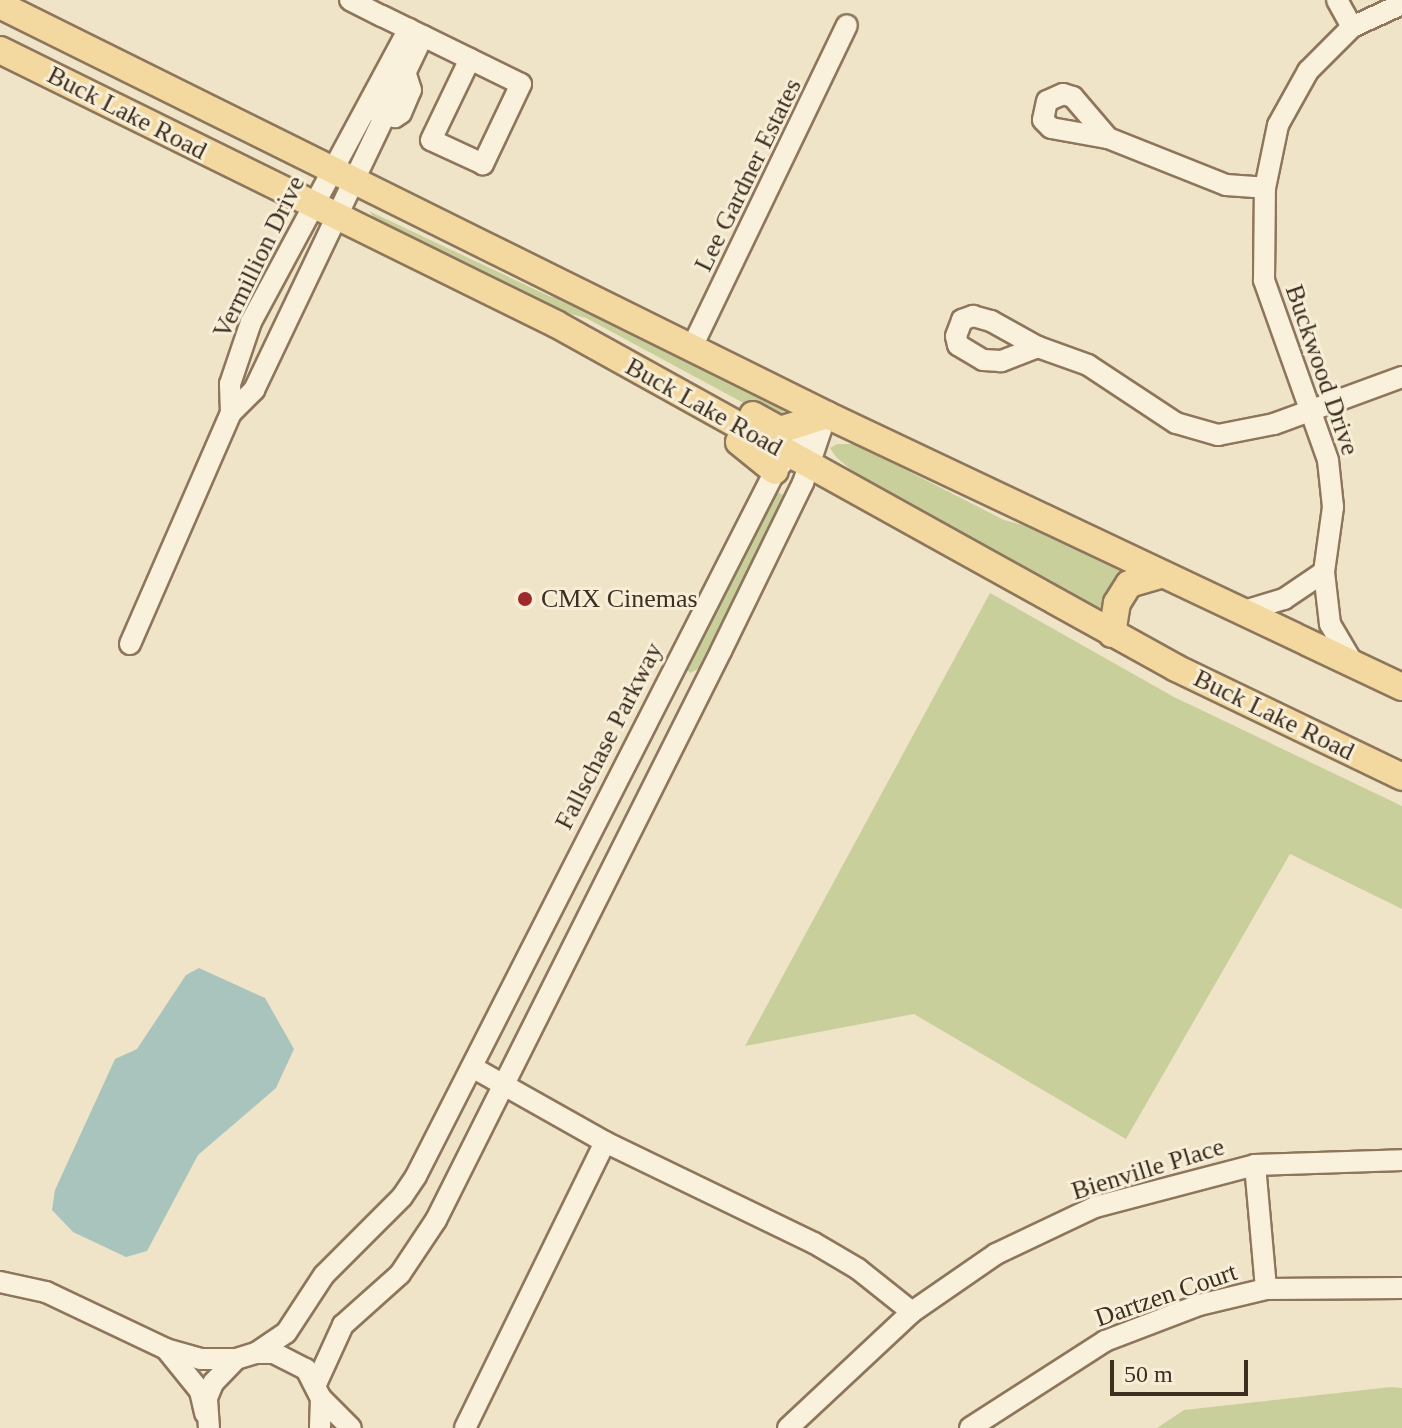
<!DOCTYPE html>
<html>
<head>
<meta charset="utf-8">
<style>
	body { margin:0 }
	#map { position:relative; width:1402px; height:1428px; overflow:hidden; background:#f0e4c8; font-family:"Times New Roman",serif }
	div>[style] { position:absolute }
	.green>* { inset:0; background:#c9cf9b }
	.water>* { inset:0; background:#a9c4bc }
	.roads { filter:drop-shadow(2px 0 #8d765c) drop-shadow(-2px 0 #8d765c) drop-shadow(0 2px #8d765c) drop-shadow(0 -2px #8d765c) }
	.minor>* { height:20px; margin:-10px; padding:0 10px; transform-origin:10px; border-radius:10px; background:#faf1dc }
	.major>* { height:26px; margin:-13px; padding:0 13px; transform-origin:13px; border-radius:13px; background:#f3d9a0 }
	.dots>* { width:22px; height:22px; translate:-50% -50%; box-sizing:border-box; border:4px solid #f7eed8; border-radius:50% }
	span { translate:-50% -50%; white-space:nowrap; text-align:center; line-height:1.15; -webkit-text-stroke:6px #f7eed8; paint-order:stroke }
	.street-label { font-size:26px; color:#3d2e20 }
	.poi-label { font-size:26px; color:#3d2e20 }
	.left { translate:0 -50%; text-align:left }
	.scale { position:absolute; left:1110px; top:1360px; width:138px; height:36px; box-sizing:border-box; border:4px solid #3d2e20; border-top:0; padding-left:10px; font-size:24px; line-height:28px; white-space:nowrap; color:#3d2e20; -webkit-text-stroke:6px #f7eed8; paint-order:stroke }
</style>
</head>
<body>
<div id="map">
	<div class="green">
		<i style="clip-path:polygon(369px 211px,549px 296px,587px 305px,775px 400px,788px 418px,766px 415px,586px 318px,543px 307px,378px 223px)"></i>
		<i style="clip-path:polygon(837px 444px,855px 444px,1004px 520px,1053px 533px,1134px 570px,1105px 615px,869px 485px,836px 457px,830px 448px)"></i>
		<i style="clip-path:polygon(778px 492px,786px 497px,725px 632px,710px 663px,690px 673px,685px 667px,702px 630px)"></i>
		<i style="clip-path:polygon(990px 593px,1174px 697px,1402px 806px,1402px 909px,1290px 854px,1126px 1139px,914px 1014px,745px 1046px)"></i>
		<i style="clip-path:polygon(1391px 1387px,1402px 1388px,1402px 1428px,1157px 1428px,1184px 1410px)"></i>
	</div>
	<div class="water">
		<i style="clip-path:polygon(199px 968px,265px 998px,294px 1049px,276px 1088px,198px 1155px,147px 1251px,126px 1257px,73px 1232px,52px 1210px,55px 1190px,115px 1059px,137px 1049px,186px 975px)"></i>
	</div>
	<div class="roads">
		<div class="minor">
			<i style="left:350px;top:0;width:36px;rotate:27deg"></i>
			<i style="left:382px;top:16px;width:46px;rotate:26deg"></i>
			<i style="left:423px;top:36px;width:109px;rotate:26.1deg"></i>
			<i style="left:521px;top:84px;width:89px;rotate:115.4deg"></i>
			<i style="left:483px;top:164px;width:57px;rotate:-155.2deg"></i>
			<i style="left:431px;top:140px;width:90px;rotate:-64.3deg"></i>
			<i style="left:1337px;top:0;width:31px;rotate:61deg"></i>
			<i style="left:375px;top:111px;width:21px;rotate:17deg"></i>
			<i style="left:395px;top:117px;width:7px;rotate:-34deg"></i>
			<i style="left:401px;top:113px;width:25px;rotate:-67deg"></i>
			<i style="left:411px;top:90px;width:19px;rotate:-108deg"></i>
			<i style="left:1108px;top:138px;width:54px;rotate:-130.5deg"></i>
			<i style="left:1073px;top:97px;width:10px;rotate:-163deg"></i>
			<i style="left:1063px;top:94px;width:17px;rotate:156deg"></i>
			<i style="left:1047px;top:101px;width:19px;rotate:102deg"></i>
			<i style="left:1043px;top:120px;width:11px;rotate:45deg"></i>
			<i style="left:1051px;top:128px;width:58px;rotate:10deg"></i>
			<i style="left:1108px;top:138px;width:127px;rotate:21.7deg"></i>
			<i style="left:1226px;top:185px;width:39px;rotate:4deg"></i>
			<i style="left:692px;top:347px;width:357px;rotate:-64.3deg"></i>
			<i style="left:1038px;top:347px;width:40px;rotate:159deg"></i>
			<i style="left:1001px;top:361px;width:18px;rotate:-177deg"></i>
			<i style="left:983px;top:360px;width:29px;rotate:-149deg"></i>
			<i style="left:958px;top:345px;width:9px;rotate:-103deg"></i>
			<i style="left:956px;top:336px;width:17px;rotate:-69deg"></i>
			<i style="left:962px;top:320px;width:12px;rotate:-20deg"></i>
			<i style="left:973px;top:316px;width:19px;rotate:16deg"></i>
			<i style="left:991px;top:321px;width:54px;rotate:29deg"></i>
			<i style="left:1038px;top:347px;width:53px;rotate:19.8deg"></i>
			<i style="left:1088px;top:365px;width:105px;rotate:33.4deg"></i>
			<i style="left:1176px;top:423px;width:44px;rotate:15.9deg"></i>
			<i style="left:1218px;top:435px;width:57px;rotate:-11.1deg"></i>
			<i style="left:1274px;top:424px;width:136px;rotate:-20.2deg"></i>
			<i style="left:231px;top:413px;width:29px;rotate:-92deg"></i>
			<i style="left:230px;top:384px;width:65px;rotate:-71.3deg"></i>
			<i style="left:251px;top:322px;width:333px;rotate:-61.7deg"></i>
			<i style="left:1244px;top:611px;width:42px;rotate:-16.7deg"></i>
			<i style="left:1284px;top:599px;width:48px;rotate:-34deg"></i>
			<i style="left:130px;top:644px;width:252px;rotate:-66.4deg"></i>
			<i style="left:231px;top:413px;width:33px;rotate:-45deg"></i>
			<i style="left:254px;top:390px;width:392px;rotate:-64.5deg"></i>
			<i style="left:1353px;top:663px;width:45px;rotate:-120.5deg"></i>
			<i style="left:1330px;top:624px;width:52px;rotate:-96.6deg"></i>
			<i style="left:1324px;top:572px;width:66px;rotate:-82.1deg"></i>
			<i style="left:1333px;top:507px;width:47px;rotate:-96.1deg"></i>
			<i style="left:1328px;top:460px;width:191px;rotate:-109.6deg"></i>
			<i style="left:1264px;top:280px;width:92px;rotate:-89.4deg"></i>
			<i style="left:1265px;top:188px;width:64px;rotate:-78.3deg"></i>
			<i style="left:1278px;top:125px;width:62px;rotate:-60.9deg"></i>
			<i style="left:1308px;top:71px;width:62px;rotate:-45deg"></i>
			<i style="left:1352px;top:27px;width:55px;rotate:-24.7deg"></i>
			<i style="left:472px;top:1067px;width:153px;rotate:29.4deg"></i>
			<i style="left:605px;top:1142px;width:232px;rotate:25.8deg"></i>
			<i style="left:814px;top:1243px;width:51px;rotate:30.6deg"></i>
			<i style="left:858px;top:1269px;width:69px;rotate:38.5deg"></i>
			<i style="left:1255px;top:1165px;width:124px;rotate:84.9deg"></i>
			<i style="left:0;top:1282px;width:47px;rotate:12.3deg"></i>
			<i style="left:46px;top:1292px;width:133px;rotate:25.4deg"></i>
			<i style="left:166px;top:1349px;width:35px;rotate:16deg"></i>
			<i style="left:200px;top:1359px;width:36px"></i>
			<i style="left:166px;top:1349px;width:54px;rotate:51deg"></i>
			<i style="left:200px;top:1391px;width:23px;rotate:77deg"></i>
			<i style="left:256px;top:1353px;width:36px;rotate:-34deg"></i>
			<i style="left:286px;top:1333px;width:69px;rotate:-56.8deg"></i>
			<i style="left:324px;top:1275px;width:110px;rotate:-45deg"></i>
			<i style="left:402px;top:1197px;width:25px;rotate:-56deg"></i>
			<i style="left:416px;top:1176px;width:791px;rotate:-63.01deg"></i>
			<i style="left:775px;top:471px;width:76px;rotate:-47.1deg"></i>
			<i style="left:316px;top:1384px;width:65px;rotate:-65.4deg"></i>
			<i style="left:343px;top:1325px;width:76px;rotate:-41.8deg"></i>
			<i style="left:400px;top:1274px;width:65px;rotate:-56.3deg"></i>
			<i style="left:436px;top:1220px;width:636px;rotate:-63.39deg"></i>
			<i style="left:721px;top:651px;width:187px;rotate:-64deg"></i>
			<i style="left:803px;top:483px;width:62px;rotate:-71.3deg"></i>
			<i style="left:321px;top:1398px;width:42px;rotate:45deg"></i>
			<i style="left:209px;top:1428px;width:30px;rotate:-94deg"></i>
			<i style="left:207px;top:1398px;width:16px;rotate:-68deg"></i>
			<i style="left:213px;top:1383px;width:33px;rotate:-46deg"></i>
			<i style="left:236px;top:1359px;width:21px;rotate:-17deg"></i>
			<i style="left:256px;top:1353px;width:18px"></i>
			<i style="left:274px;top:1353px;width:36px;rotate:27deg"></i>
			<i style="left:306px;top:1369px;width:33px;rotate:63deg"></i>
			<i style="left:321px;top:1398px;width:30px;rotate:92deg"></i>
			<i style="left:465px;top:1428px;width:318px;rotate:-63.9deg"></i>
			<i style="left:788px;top:1428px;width:170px;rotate:-43.1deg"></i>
			<i style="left:912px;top:1312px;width:102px;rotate:-34.6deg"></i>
			<i style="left:996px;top:1254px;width:110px;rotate:-25.4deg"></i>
			<i style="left:1095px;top:1207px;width:165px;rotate:-14.7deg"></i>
			<i style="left:1255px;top:1165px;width:147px;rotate:-1.9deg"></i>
			<i style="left:970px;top:1428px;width:161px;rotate:-32.8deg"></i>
			<i style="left:1105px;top:1341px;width:101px;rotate:-21deg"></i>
			<i style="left:1199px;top:1305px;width:69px;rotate:-13.4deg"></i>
			<i style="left:1266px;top:1289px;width:136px;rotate:-0.4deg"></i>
		</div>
		<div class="major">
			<i style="left:0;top:5px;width:923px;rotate:26.37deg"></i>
			<i style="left:827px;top:415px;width:636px;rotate:25.32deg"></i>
			<i style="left:0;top:50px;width:620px;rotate:26.23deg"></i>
			<i style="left:556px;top:324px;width:709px;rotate:29.02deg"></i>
			<i style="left:1176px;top:668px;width:251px;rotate:25.7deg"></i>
			<i style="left:753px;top:415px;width:31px;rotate:29deg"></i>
			<i style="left:780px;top:430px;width:49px;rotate:-17.7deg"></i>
			<i style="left:739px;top:442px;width:46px;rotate:38.9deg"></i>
			<i style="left:1112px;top:634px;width:31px;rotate:-81deg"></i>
			<i style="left:1117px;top:603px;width:22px;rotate:-58deg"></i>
			<i style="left:1129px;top:584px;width:35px;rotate:-16deg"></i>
		</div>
	</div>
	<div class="dots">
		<i style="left:525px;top:599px;background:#9e2a2b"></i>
	</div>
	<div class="street-label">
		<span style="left:127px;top:113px;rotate:27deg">Buck Lake Road</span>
		<span style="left:748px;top:175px;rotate:-64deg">Lee Gardner Estates</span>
		<span style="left:259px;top:257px;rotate:-64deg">Vermillion Drive</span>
		<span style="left:1322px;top:370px;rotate:71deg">Buckwood Drive</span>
		<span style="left:704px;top:407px;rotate:29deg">Buck Lake Road</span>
		<span style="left:1274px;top:715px;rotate:26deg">Buck Lake Road</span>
		<span style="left:609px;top:736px;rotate:-63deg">Fallschase Parkway</span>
		<span style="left:1148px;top:1169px;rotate:-17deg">Bienville Place</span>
		<span style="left:1166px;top:1295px;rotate:-19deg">Dartzen Court</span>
	</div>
	<div class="poi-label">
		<span class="left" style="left:541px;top:599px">CMX Cinemas</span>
	</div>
	<div class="scale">50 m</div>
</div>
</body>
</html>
